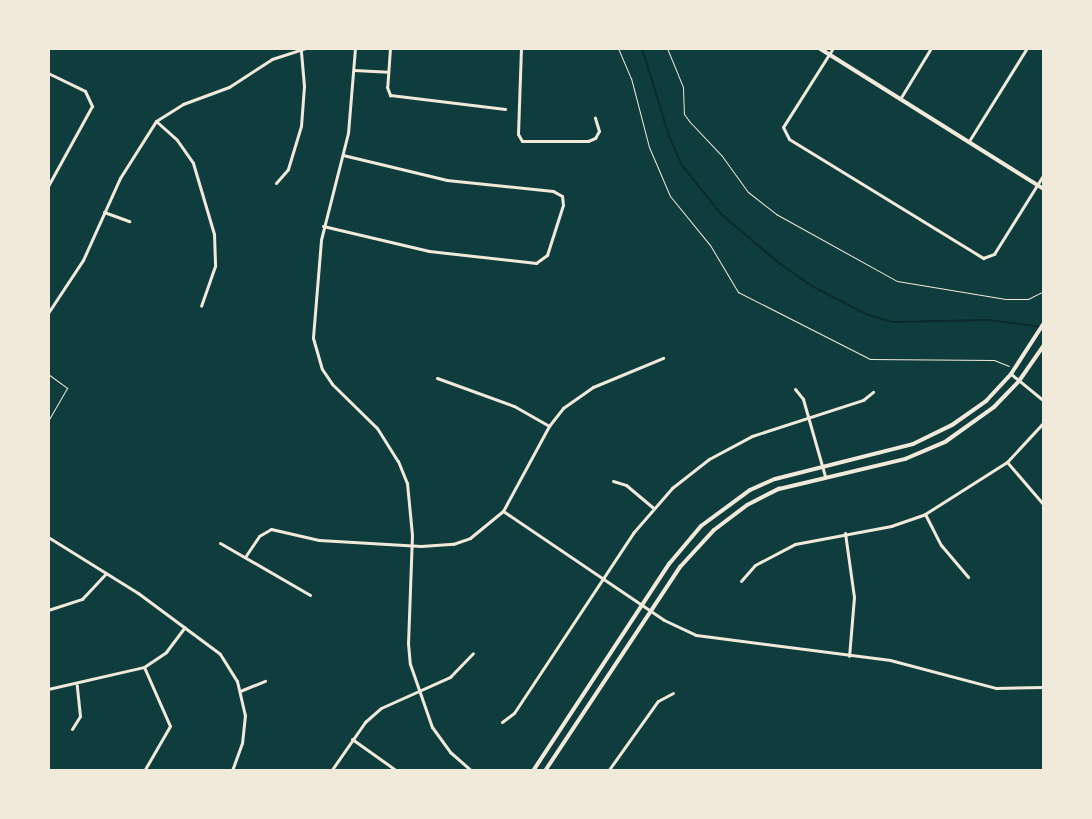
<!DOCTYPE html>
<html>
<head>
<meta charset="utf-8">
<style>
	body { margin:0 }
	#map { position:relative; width:1092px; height:819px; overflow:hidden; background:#0f3d3e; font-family:Signika,sans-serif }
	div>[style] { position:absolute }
	.stream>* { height:2px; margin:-1px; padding:0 1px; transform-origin:1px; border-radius:1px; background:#0a2a2b }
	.path>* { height:1px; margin:-0.5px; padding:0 0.5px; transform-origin:0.5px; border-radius:0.5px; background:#f1e9da }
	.minor>* { height:3px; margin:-1.5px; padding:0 1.5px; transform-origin:1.5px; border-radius:1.5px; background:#f1e9da }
	.secondary>* { height:4px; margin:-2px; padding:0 2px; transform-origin:2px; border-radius:2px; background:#f1e9da }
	span { translate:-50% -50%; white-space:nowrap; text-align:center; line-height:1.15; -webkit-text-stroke:6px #f1e9da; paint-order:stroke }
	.frame { position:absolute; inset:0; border:50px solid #f1e9da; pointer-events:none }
</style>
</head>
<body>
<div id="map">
	<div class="stream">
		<i style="left:642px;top:48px;width:89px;rotate:73deg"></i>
		<i style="left:668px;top:133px;width:34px;rotate:67deg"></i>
		<i style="left:681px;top:164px;width:64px;rotate:51.3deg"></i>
		<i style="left:721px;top:214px;width:76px;rotate:40.2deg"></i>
		<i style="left:779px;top:263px;width:40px;rotate:34.9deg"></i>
		<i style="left:812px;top:286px;width:61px;rotate:27.4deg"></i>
		<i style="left:866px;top:314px;width:27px;rotate:17deg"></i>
		<i style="left:892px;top:322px;width:96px;rotate:-1.2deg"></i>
		<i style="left:988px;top:320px;width:56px;rotate:7.1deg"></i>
	</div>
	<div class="path">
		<i style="left:618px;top:48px;width:33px;rotate:67deg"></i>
		<i style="left:631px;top:78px;width:71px;rotate:75.4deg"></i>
		<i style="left:649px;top:147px;width:53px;rotate:66.8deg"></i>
		<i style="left:670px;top:196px;width:63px;rotate:50.8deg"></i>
		<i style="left:710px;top:245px;width:55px;rotate:59.2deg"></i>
		<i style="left:738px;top:292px;width:148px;rotate:26.9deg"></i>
		<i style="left:870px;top:359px;width:124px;rotate:0.5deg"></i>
		<i style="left:994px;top:360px;width:16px;rotate:22deg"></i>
		<i style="left:667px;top:48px;width:42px;rotate:67.7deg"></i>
		<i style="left:683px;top:87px;width:27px;rotate:88deg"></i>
		<i style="left:684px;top:114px;width:9px;rotate:54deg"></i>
		<i style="left:689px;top:121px;width:48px;rotate:46.7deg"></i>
		<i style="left:722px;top:156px;width:44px;rotate:54.2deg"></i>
		<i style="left:748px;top:192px;width:36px;rotate:38deg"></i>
		<i style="left:776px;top:214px;width:138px;rotate:29deg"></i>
		<i style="left:897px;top:281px;width:110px;rotate:9.4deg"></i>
		<i style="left:1006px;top:299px;width:22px"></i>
		<i style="left:1028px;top:299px;width:18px;rotate:-27deg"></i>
		<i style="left:48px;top:374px;width:24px;rotate:36deg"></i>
		<i style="left:67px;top:388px;width:38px;rotate:120deg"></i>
	</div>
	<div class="minor">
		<i style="left:355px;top:48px;width:85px;rotate:94.7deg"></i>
		<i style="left:348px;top:133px;width:110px;rotate:104.2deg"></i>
		<i style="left:321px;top:240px;width:98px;rotate:94.7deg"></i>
		<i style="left:313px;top:338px;width:32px;rotate:74deg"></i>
		<i style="left:322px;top:369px;width:18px;rotate:56deg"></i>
		<i style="left:332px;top:384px;width:63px;rotate:44.4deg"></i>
		<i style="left:377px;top:428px;width:39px;rotate:58deg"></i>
		<i style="left:398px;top:461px;width:24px;rotate:68deg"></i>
		<i style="left:407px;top:483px;width:52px;rotate:84.5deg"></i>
		<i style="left:412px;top:535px;width:108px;rotate:92.1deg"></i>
		<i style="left:408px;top:643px;width:21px;rotate:85deg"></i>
		<i style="left:410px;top:664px;width:67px;rotate:70.8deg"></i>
		<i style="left:432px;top:727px;width:31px;rotate:54deg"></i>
		<i style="left:450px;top:752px;width:29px;rotate:41deg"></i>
		<i style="left:390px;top:48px;width:39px;rotate:94deg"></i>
		<i style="left:387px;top:87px;width:9px;rotate:69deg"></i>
		<i style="left:390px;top:95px;width:116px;rotate:6.9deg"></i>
		<i style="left:521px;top:48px;width:86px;rotate:92deg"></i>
		<i style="left:518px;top:134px;width:8px;rotate:60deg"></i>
		<i style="left:522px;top:141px;width:66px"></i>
		<i style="left:588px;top:141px;width:8px;rotate:-23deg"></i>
		<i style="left:595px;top:138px;width:8px;rotate:-60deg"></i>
		<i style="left:599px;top:131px;width:14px;rotate:-107deg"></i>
		<i style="left:833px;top:48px;width:93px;rotate:122.3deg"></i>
		<i style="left:783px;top:127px;width:13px;rotate:63deg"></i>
		<i style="left:789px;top:139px;width:228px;rotate:31.5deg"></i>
		<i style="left:983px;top:258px;width:12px;rotate:-20deg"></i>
		<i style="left:994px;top:254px;width:94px;rotate:-58deg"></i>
		<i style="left:354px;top:70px;width:34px;rotate:3deg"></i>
		<i style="left:48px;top:73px;width:41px;rotate:25.9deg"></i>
		<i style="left:85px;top:91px;width:17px;rotate:65deg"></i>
		<i style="left:92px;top:106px;width:91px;rotate:118.8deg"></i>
		<i style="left:900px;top:99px;width:60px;rotate:-58.7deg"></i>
		<i style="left:156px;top:121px;width:28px;rotate:42deg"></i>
		<i style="left:177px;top:140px;width:28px;rotate:55deg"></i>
		<i style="left:193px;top:163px;width:74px;rotate:73.5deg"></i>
		<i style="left:214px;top:234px;width:32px;rotate:88deg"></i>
		<i style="left:215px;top:266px;width:42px;rotate:109.3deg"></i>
		<i style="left:969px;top:141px;width:110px;rotate:-58.1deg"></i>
		<i style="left:276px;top:183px;width:18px;rotate:-49deg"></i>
		<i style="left:288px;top:169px;width:45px;rotate:-73.2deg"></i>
		<i style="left:301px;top:126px;width:40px;rotate:-85.7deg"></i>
		<i style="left:304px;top:86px;width:37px;rotate:-95deg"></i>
		<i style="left:104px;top:212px;width:27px;rotate:20deg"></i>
		<i style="left:323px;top:226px;width:109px;rotate:13.3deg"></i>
		<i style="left:429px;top:251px;width:108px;rotate:6.4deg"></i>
		<i style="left:536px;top:263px;width:14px;rotate:-36deg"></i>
		<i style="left:547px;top:255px;width:52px;rotate:-72.3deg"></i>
		<i style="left:563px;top:205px;width:9px;rotate:-96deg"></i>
		<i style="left:562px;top:196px;width:10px;rotate:-151deg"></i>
		<i style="left:553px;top:191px;width:107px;rotate:-174.1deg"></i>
		<i style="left:447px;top:180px;width:107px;rotate:-166.5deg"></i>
		<i style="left:48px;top:313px;width:64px;rotate:-56.6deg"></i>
		<i style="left:83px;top:260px;width:90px;rotate:-65.7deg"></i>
		<i style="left:120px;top:178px;width:67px;rotate:-57.7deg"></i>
		<i style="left:156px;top:121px;width:32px;rotate:-32deg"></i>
		<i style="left:183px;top:104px;width:49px;rotate:-20.3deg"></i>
		<i style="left:229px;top:87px;width:51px;rotate:-33.1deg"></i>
		<i style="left:272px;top:59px;width:36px;rotate:-18deg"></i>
		<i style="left:1011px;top:374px;width:43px;rotate:39.3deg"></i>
		<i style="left:437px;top:378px;width:82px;rotate:20deg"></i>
		<i style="left:514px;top:406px;width:40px;rotate:29.7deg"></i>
		<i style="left:795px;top:389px;width:13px;rotate:51deg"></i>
		<i style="left:803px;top:399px;width:80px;rotate:74.1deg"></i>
		<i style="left:1007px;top:462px;width:57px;rotate:49.3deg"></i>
		<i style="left:613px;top:481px;width:14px;rotate:17deg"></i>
		<i style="left:626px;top:485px;width:35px;rotate:40deg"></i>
		<i style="left:503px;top:511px;width:194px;rotate:34.1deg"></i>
		<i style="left:664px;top:620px;width:35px;rotate:25deg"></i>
		<i style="left:696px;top:635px;width:196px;rotate:7.3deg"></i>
		<i style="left:890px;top:660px;width:110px;rotate:14.8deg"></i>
		<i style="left:996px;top:688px;width:48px;rotate:-1.2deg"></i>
		<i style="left:925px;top:514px;width:35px;rotate:63deg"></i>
		<i style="left:941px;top:545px;width:42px;rotate:49.8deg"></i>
		<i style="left:845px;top:533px;width:65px;rotate:82deg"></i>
		<i style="left:854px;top:597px;width:59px;rotate:94.8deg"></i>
		<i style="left:48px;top:537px;width:106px;rotate:31.9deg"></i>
		<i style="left:138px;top:593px;width:102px;rotate:36.6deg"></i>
		<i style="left:220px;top:654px;width:32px;rotate:58deg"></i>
		<i style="left:237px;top:681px;width:35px;rotate:77deg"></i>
		<i style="left:245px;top:715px;width:28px;rotate:96deg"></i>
		<i style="left:242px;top:743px;width:30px;rotate:110deg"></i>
		<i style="left:220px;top:543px;width:104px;rotate:30deg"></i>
		<i style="left:245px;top:557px;width:25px;rotate:-56deg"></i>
		<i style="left:259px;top:536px;width:14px;rotate:-30deg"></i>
		<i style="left:271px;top:529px;width:49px;rotate:12.9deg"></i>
		<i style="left:319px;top:540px;width:102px;rotate:3.4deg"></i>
		<i style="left:421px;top:546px;width:32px;rotate:-4deg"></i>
		<i style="left:453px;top:544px;width:18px;rotate:-19deg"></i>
		<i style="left:470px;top:538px;width:43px;rotate:-39.3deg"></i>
		<i style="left:503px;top:511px;width:97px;rotate:-61.6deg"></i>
		<i style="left:549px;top:426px;width:23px;rotate:-52deg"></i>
		<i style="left:563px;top:408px;width:37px;rotate:-35deg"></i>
		<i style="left:593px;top:387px;width:76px;rotate:-22.5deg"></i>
		<i style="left:741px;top:581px;width:21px;rotate:-49deg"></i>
		<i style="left:755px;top:565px;width:45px;rotate:-27.7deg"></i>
		<i style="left:795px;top:544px;width:98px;rotate:-10.6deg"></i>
		<i style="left:891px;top:526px;width:36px;rotate:-19deg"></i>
		<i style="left:925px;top:514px;width:97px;rotate:-32.4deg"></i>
		<i style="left:1007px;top:462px;width:54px;rotate:-47.2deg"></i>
		<i style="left:48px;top:610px;width:36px;rotate:-18deg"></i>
		<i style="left:82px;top:599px;width:35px;rotate:-47deg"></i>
		<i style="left:144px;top:667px;width:64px;rotate:66.2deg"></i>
		<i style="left:170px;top:726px;width:52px;rotate:120deg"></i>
		<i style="left:48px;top:689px;width:98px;rotate:-12.9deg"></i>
		<i style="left:144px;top:667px;width:27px;rotate:-34deg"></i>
		<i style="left:166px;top:652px;width:31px;rotate:-53deg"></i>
		<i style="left:240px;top:691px;width:27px;rotate:-22deg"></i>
		<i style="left:502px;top:722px;width:15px;rotate:-37deg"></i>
		<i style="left:514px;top:713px;width:216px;rotate:-56.5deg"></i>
		<i style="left:633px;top:533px;width:60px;rotate:-49.1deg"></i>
		<i style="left:672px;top:488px;width:47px;rotate:-38.1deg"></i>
		<i style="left:709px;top:459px;width:49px;rotate:-28.1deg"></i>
		<i style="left:752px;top:436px;width:117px;rotate:-18deg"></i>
		<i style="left:863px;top:400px;width:13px;rotate:-39deg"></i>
		<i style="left:72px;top:729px;width:15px;rotate:-58deg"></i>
		<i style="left:80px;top:716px;width:31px;rotate:-96deg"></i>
		<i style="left:352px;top:739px;width:55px;rotate:35.4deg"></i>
		<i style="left:331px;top:771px;width:60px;rotate:-55.2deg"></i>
		<i style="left:365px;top:722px;width:21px;rotate:-41deg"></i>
		<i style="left:381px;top:708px;width:76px;rotate:-24.2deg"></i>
		<i style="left:450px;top:677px;width:33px;rotate:-46deg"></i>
		<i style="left:608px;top:771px;width:86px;rotate:-54.5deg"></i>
		<i style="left:658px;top:701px;width:17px;rotate:-28deg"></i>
	</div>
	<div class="secondary">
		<i style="left:819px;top:48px;width:266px;rotate:32.1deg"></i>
		<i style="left:533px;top:771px;width:248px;rotate:-56.7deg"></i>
		<i style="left:669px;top:564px;width:50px;rotate:-49.9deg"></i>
		<i style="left:701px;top:526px;width:61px;rotate:-36.3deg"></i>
		<i style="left:750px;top:490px;width:27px;rotate:-24deg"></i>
		<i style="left:775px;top:479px;width:142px;rotate:-14.2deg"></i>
		<i style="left:913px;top:444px;width:43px;rotate:-26deg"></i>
		<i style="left:952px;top:425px;width:42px;rotate:-35.2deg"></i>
		<i style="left:986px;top:401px;width:37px;rotate:-47deg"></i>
		<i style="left:1011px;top:374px;width:61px;rotate:-57.1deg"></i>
		<i style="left:545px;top:771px;width:245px;rotate:-56.5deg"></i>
		<i style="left:680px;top:567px;width:50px;rotate:-47.4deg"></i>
		<i style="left:714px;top:530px;width:41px;rotate:-37.1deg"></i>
		<i style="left:747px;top:505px;width:36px;rotate:-27deg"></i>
		<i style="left:779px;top:489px;width:130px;rotate:-13.4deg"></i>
		<i style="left:905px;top:459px;width:43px;rotate:-23deg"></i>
		<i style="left:945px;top:442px;width:60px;rotate:-35.5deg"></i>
		<i style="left:994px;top:407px;width:36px;rotate:-46deg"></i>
		<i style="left:1019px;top:381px;width:44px;rotate:-55.2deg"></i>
	</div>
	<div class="frame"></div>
</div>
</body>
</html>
